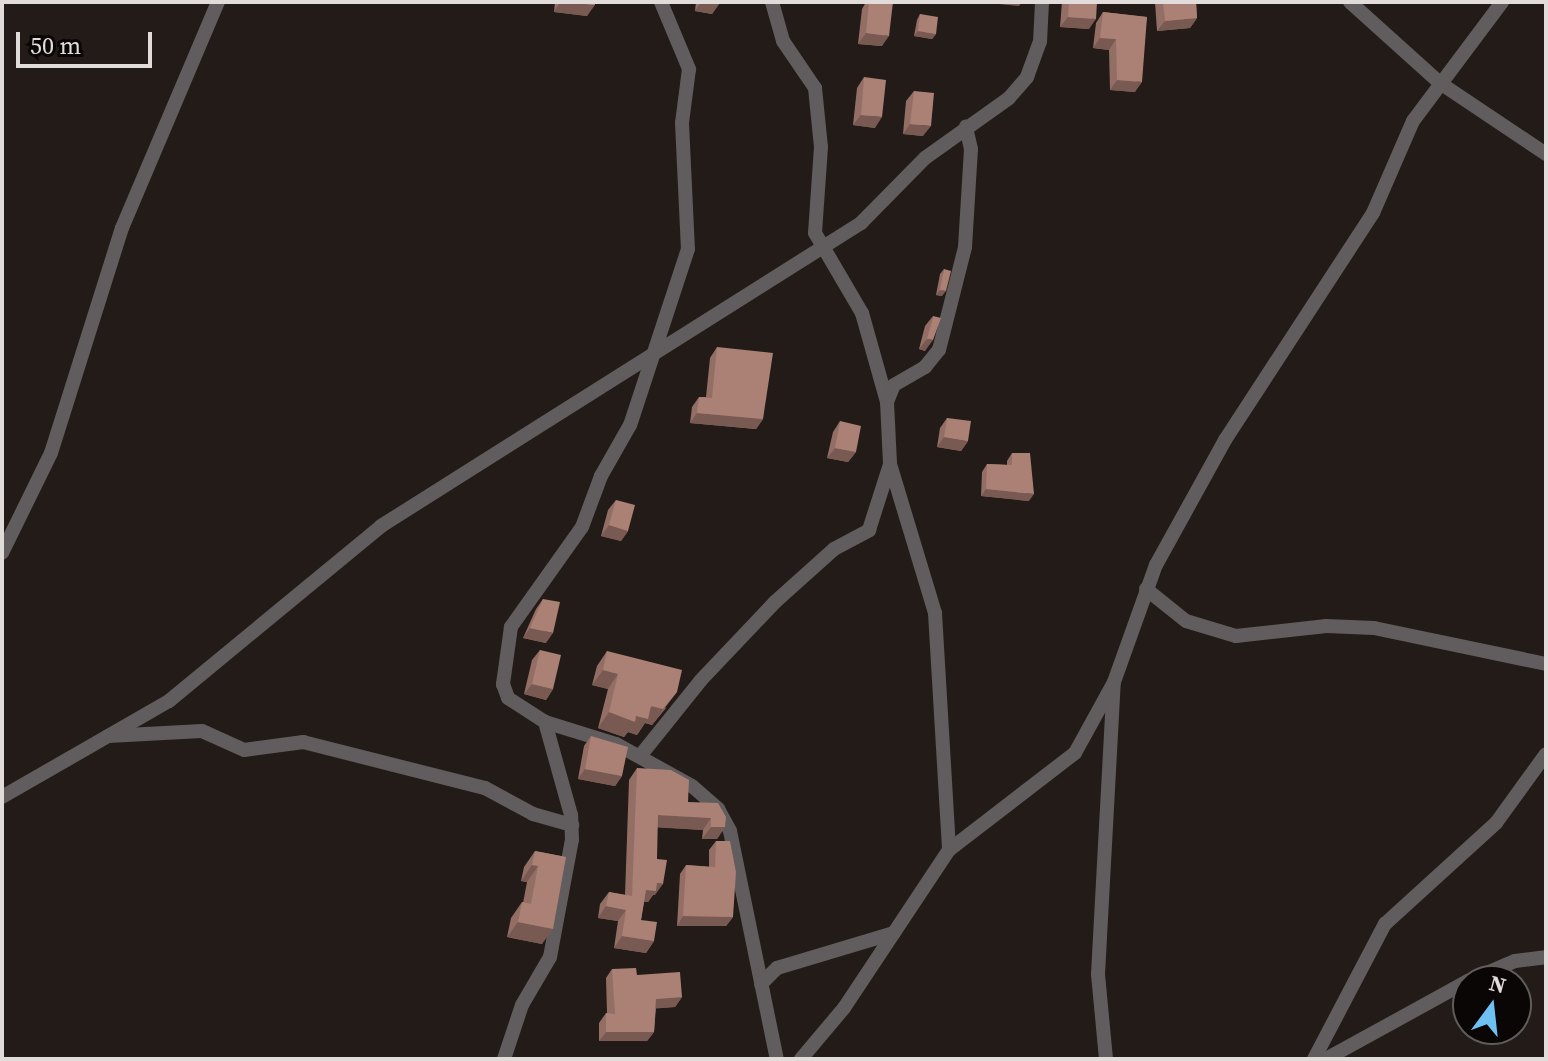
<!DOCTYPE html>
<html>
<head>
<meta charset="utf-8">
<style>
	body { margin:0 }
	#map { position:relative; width:1548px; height:1061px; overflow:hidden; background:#221b17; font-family:"Source Serif 4",serif }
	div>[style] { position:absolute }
	.minor>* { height:14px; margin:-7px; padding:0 7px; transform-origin:7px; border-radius:7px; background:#615c5d }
	.wall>* { inset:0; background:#936e65 }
	.shaded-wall>* { inset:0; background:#785a52 }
	.building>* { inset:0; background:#ab8075 }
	span { translate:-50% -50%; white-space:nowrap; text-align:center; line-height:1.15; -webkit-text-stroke:8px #090605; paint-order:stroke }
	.frame { position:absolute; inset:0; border:4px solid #e1dcd9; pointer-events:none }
	.north { position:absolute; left:1452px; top:965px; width:80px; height:80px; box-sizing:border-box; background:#090605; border:2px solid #5f5c5a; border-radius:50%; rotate:15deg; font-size:22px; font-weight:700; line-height:32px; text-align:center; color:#e1dcd9 }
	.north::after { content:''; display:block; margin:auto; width:28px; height:36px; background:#6ec2f3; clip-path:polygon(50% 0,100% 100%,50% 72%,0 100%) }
	.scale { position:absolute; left:16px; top:32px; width:136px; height:36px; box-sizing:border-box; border:4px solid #e1dcd9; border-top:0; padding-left:10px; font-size:24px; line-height:28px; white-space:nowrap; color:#e1dcd9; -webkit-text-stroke:6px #090605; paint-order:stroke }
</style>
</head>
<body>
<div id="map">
	<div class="minor">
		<i style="left:661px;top:2px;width:73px;rotate:67.3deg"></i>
		<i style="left:689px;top:69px;width:54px;rotate:97.4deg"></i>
		<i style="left:682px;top:123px;width:126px;rotate:87.3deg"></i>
		<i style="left:688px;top:249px;width:185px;rotate:108.2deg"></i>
		<i style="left:630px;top:425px;width:59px;rotate:119.6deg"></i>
		<i style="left:601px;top:476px;width:54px;rotate:110.4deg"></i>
		<i style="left:582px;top:527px;width:123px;rotate:125.4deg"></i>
		<i style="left:511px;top:627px;width:58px;rotate:98deg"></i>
		<i style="left:503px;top:684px;width:15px;rotate:70deg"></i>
		<i style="left:508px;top:698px;width:44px;rotate:33deg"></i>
		<i style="left:545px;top:722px;width:74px;rotate:17.2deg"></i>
		<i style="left:616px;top:744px;width:87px;rotate:28.9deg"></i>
		<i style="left:692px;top:786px;width:35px;rotate:41deg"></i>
		<i style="left:718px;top:809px;width:25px;rotate:61deg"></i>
		<i style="left:730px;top:831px;width:233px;rotate:78.4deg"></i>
		<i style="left:772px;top:2px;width:41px;rotate:74.2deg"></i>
		<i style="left:783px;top:41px;width:57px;rotate:55.8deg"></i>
		<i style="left:815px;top:88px;width:59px;rotate:84.2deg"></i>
		<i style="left:821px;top:147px;width:86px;rotate:94deg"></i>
		<i style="left:815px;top:233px;width:93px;rotate:59.6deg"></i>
		<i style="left:862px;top:313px;width:92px;rotate:74.3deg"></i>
		<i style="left:887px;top:402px;width:62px;rotate:87.2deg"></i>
		<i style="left:890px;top:464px;width:156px;rotate:73.2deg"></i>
		<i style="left:935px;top:613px;width:237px;rotate:86.6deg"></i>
		<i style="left:1350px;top:2px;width:121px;rotate:42deg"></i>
		<i style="left:1440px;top:83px;width:128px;rotate:33.8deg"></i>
		<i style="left:887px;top:402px;width:18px;rotate:-68deg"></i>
		<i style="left:894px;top:385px;width:36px;rotate:-30deg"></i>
		<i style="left:925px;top:367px;width:22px;rotate:-51deg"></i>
		<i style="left:939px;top:350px;width:106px;rotate:-75.8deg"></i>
		<i style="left:965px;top:247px;width:98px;rotate:-86.5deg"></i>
		<i style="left:971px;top:149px;width:23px;rotate:-103deg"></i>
		<i style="left:2px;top:553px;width:111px;rotate:-63.9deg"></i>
		<i style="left:51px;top:453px;width:236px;rotate:-72.5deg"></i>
		<i style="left:122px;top:228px;width:246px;rotate:-67deg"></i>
		<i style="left:1146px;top:589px;width:51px;rotate:38.7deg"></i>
		<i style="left:1186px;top:621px;width:52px;rotate:16.7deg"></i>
		<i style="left:1236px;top:636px;width:91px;rotate:-6.3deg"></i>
		<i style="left:1326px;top:626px;width:48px;rotate:2.4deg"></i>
		<i style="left:1374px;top:628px;width:176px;rotate:11.8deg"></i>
		<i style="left:108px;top:736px;width:94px;rotate:-3deg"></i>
		<i style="left:202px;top:731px;width:46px;rotate:24.3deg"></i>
		<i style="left:244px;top:750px;width:60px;rotate:-7.7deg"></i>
		<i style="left:303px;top:742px;width:188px;rotate:14.2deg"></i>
		<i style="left:485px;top:788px;width:55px;rotate:28.4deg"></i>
		<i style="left:533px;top:814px;width:41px;rotate:15.8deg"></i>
		<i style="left:640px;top:756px;width:97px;rotate:-51.2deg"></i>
		<i style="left:701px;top:680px;width:108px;rotate:-46.5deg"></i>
		<i style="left:775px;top:602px;width:79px;rotate:-41.9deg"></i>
		<i style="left:834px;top:549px;width:40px;rotate:-28deg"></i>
		<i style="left:869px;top:530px;width:69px;rotate:-72.3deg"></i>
		<i style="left:2px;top:797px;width:193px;rotate:-29.9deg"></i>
		<i style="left:169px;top:701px;width:275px;rotate:-39.5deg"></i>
		<i style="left:381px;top:526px;width:568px;rotate:-32.26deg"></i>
		<i style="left:861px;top:223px;width:91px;rotate:-45.4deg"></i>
		<i style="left:925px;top:158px;width:103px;rotate:-35.5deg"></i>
		<i style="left:1009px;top:98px;width:28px;rotate:-49deg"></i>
		<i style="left:1027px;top:77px;width:37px;rotate:-70deg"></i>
		<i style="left:1040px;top:42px;width:40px;rotate:-87.1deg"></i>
		<i style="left:1468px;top:981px;width:51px;rotate:-23.1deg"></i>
		<i style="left:1515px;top:961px;width:31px;rotate:-7deg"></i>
		<i style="left:761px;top:984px;width:23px;rotate:-45deg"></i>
		<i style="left:777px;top:968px;width:122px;rotate:-16.7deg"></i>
		<i style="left:504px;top:1059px;width:57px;rotate:-71.6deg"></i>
		<i style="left:522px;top:1005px;width:56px;rotate:-59.7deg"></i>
		<i style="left:550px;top:957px;width:119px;rotate:-79.4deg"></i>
		<i style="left:572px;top:840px;width:25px;rotate:-92deg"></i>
		<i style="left:571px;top:815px;width:97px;rotate:-105.6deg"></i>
		<i style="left:801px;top:1059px;width:67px;rotate:-49.9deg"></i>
		<i style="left:844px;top:1008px;width:190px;rotate:-56.4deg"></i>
		<i style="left:949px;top:850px;width:159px;rotate:-37.6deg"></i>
		<i style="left:1075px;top:753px;width:81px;rotate:-61.2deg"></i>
		<i style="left:1114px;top:682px;width:124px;rotate:-70.3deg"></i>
		<i style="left:1156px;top:565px;width:143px;rotate:-61.1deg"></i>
		<i style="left:1225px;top:440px;width:271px;rotate:-56.9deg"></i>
		<i style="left:1373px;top:213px;width:100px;rotate:-66.5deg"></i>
		<i style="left:1413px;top:121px;width:149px;rotate:-53.2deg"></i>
		<i style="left:1106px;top:1059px;width:85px;rotate:-95.4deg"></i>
		<i style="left:1098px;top:974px;width:292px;rotate:-86.9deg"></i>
		<i style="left:1314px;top:1059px;width:153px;rotate:-62.3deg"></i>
		<i style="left:1385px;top:924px;width:150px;rotate:-42.3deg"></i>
		<i style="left:1496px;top:823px;width:85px;rotate:-54.1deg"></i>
		<i style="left:1326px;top:1059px;width:162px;rotate:-28.8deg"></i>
	</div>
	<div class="wall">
		<i style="clip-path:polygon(555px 2px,595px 2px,587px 16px,554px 12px)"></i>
		<i style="clip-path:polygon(696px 2px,720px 2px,712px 14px,695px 11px)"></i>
		<i style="clip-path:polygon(866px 2px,893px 2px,882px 46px,858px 44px,862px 9px)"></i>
		<i style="clip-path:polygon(1062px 2px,1097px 2px,1089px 29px,1060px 27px)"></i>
		<i style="clip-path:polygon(1155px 2px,1196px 2px,1197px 18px,1190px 28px,1157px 31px)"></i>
		<i style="clip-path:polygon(1103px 12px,1147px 17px,1135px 92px,1110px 90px,1109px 50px,1093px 48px,1096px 23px)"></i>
		<i style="clip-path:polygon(920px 14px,936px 34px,932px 39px,914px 36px,917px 20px)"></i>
		<i style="clip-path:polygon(864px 77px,875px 128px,853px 125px,857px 88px)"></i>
		<i style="clip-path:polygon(914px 91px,923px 136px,903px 134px,906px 101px)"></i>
		<i style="clip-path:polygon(944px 269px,942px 296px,936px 295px,940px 274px)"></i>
		<i style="clip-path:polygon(933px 316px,925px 351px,919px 349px,925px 326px)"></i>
		<i style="clip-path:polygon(717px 347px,763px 419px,756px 429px,690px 423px,692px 407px,699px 397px,706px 397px,710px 358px)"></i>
		<i style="clip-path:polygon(947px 418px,968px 441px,961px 451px,937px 447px,940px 428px)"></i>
		<i style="clip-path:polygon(840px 421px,856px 452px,848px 462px,827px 458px,833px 432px)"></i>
		<i style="clip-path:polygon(1012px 453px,1029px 501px,981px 496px,982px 472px,987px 464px,1007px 465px,1007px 461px)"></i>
		<i style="clip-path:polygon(616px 500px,628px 531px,621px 541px,601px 536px,608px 510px)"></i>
		<i style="clip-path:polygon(543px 599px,546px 643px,523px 638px,536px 609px)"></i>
		<i style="clip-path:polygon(540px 650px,553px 689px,546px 700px,524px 694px,532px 660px)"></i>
		<i style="clip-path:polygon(607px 651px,666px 708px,652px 725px,645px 723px,637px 735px,628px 732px,624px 737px,598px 728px,608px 689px,592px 685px,597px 666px)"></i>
		<i style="clip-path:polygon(591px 736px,622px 776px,615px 786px,578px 779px,584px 746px)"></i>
		<i style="clip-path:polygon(637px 768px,725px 827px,717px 839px,702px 839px,703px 830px,657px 827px,655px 895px,653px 895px,648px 902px,644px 902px,641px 920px,654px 941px,646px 953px,614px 948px,618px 921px,598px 918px,600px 904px,609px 892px,625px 895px,629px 780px)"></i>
		<i style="clip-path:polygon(716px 841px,733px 917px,726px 926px,677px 926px,680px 874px,686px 865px,709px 867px,709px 850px)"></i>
		<i style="clip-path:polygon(535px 851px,566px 857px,542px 944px,507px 937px,511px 918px,522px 902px,523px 903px,527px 882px,521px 881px,524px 867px)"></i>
		<i style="clip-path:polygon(612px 969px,637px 975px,682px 997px,675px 1007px,656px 1008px,654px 1032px,647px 1041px,599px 1041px,599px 1023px,606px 1013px,607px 1013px,606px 978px)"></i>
	</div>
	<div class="shaded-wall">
		<i style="clip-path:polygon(560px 2px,566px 2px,595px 5px,587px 16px,554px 12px)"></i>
		<i style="clip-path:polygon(701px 2px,712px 2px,720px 3px,712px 14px,695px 11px)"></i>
		<i style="clip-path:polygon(980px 2px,1022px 2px,1019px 6px)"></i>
		<i style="clip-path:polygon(1068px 17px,1096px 19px,1089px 29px,1060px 27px)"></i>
		<i style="clip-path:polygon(1197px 18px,1190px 28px,1157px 31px,1165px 21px)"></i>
		<i style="clip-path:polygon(918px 31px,936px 34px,932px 39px,914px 36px)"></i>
		<i style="clip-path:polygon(866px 33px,889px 36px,882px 46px,858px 44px)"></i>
		<i style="clip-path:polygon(1100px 38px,1116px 39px,1109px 50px,1093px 48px)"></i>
		<i style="clip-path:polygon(1117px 80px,1142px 82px,1135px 92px,1110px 90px)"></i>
		<i style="clip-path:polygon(861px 115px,882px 117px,875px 128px,853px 125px)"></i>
		<i style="clip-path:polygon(910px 124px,931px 126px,923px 136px,903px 134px)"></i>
		<i style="clip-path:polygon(940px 290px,946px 291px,942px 296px,936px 295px)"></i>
		<i style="clip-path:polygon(927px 339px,933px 340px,925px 351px,919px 349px)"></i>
		<i style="clip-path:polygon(697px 413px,763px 419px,756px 429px,690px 423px)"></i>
		<i style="clip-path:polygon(944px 437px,968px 441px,961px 451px,937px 447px)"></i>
		<i style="clip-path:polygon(835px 448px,856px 452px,848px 462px,827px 458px)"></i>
		<i style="clip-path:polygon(986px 489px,1034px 494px,1029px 501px,981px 496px)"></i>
		<i style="clip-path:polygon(609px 525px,628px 531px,621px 541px,601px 536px)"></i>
		<i style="clip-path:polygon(530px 628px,553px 633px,546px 643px,523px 638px)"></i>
		<i style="clip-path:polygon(603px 670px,618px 674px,608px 689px,592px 685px)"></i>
		<i style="clip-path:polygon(532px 684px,553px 689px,546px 700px,524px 694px)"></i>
		<i style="clip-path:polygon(677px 692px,652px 725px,645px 723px,637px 735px,628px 732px,624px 737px,598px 728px,609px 712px,636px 716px)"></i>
		<i style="clip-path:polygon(585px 769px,622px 776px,615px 786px,578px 779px)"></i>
		<i style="clip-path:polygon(658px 815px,711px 818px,703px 830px,649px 827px)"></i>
		<i style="clip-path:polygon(711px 827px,725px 827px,717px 839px,702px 839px)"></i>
		<i style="clip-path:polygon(532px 865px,538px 866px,527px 882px,521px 881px)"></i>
		<i style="clip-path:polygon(657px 883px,663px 884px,655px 895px,653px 895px,648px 902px,638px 902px,646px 890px)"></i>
		<i style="clip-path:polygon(606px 906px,626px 910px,618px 921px,598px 918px)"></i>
		<i style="clip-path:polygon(683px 916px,733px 917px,726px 926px,677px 926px)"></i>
		<i style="clip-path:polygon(518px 922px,553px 929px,542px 944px,507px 937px)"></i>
		<i style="clip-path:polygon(622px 936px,654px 941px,646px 953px,614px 948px)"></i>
		<i style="clip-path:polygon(682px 997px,675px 1007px,650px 1009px,656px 999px)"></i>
		<i style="clip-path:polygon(606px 1032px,654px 1032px,647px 1041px,599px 1041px)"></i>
	</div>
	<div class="building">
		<i style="clip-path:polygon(566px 2px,595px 2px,595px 5px)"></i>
		<i style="clip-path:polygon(869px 2px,893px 2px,889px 36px,866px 33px)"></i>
		<i style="clip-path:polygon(1069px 2px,1097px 2px,1096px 19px,1068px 17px)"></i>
		<i style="clip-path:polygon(1163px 2px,1196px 2px,1197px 18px,1165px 21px)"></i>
		<i style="clip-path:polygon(1103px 12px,1147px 17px,1142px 82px,1117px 80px,1116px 39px,1100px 38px)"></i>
		<i style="clip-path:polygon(920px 14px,938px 17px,936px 34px,918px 31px)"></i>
		<i style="clip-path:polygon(864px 77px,886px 80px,882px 117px,861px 115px)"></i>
		<i style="clip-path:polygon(914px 91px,934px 93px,931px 126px,910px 124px)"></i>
		<i style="clip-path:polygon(944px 269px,951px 271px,946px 291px,940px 290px)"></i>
		<i style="clip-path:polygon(933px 316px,941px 318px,933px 340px,927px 339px)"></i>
		<i style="clip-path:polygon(717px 347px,773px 353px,763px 419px,697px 413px,699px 397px,712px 398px)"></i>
		<i style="clip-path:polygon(947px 418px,971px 421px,968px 441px,944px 437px)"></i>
		<i style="clip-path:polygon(840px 421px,861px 426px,856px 452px,835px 448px)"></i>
		<i style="clip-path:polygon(1012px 453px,1030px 453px,1034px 494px,986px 489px,987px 464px,1012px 465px)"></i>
		<i style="clip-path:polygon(616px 500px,635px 505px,628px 531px,609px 525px)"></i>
		<i style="clip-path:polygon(543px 599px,560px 602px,553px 633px,530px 628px)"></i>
		<i style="clip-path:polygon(540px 650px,561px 655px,553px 689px,532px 684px)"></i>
		<i style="clip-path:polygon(607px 651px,682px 670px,677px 692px,663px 709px,651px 706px,648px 719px,636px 716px,635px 722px,609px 712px,618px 674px,603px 670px)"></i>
		<i style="clip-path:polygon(591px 736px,628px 747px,622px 776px,585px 769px)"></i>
		<i style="clip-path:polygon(637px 768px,671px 770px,689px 780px,688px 802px,718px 803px,726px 817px,725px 827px,711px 827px,711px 818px,658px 815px,657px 859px,667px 860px,663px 884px,657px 883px,656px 891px,646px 890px,641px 920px,657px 922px,654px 941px,622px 936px,626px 910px,606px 906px,609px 892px,632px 896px)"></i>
		<i style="clip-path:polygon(716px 841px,730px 841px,736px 872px,733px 917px,683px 916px,686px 865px,715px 867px)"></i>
		<i style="clip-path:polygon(535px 851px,566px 857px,553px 929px,518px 922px,522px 902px,531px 904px,538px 866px,532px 865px)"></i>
		<i style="clip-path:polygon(636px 968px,637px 975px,680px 972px,682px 997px,656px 999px,654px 1032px,606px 1032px,606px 1013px,615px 1014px,612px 969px)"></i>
	</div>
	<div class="frame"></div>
	<div class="north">N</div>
	<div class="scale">50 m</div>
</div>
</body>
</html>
